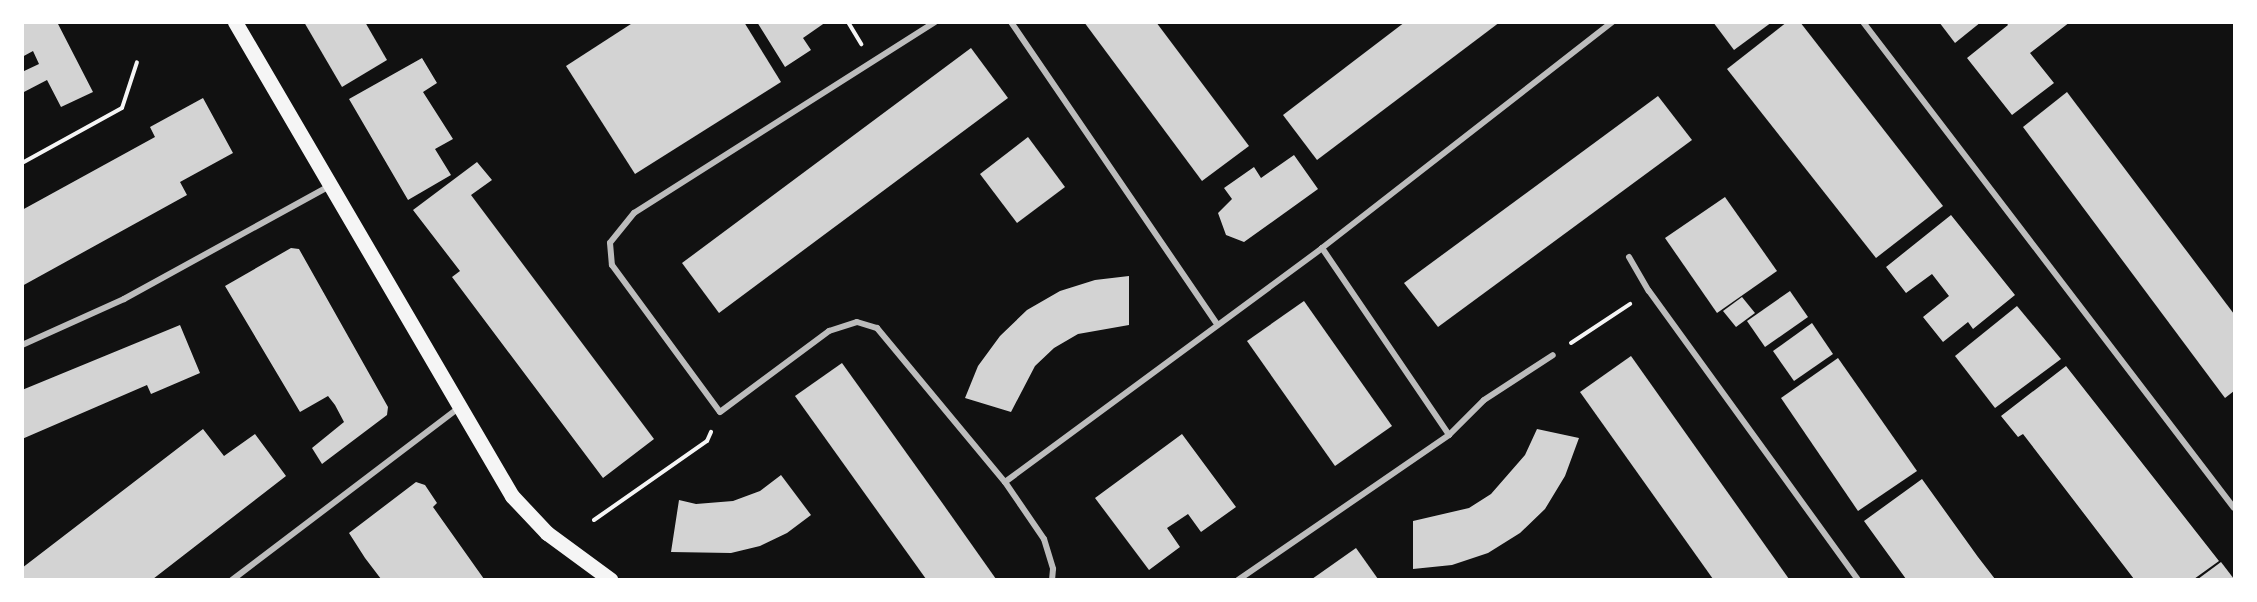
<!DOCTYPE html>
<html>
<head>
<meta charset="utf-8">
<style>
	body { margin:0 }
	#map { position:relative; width:2257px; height:602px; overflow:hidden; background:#111; font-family:Lato,sans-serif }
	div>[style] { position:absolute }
	.building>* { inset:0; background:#d3d3d3 }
	.path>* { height:4px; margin:-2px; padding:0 2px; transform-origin:2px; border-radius:2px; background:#f5f5f5 }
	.minor>* { height:6px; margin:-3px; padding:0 3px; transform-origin:3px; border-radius:3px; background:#bcbcbc }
	.primary>* { height:15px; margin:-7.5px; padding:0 7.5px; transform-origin:7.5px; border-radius:7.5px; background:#f5f5f5 }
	span { translate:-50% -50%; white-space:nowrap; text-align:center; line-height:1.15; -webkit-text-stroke:5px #fff; paint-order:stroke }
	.frame { position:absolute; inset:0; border:24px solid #fff; pointer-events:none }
</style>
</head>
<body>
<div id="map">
	<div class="building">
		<i style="clip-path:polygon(22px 22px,57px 22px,93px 92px,61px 107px,47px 80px,22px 93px,22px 72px,39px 64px,33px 51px,22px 57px)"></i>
		<i style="clip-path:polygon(304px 22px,365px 22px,387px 60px,342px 87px)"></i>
		<i style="clip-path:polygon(634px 22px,744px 22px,781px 82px,635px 174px,566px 66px)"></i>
		<i style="clip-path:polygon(757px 22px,826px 22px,803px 38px,811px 50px,785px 67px)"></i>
		<i style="clip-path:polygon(1084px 22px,1156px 22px,1249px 146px,1202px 181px)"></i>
		<i style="clip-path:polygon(1405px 22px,1500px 22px,1317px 160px,1283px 115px)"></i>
		<i style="clip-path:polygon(1713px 22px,1772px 22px,1734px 50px)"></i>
		<i style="clip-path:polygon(1787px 22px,1800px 22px,1943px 206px,1876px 258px,1727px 69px)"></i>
		<i style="clip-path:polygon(1939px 22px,1981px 22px,1955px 43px)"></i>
		<i style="clip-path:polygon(2006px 22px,2070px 22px,2030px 53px,2054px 83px,2012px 115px,1967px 58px,2008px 25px)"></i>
		<i style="clip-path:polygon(971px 48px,1008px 98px,719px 313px,682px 263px)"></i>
		<i style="clip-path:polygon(422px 58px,437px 83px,423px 92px,453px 139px,435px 149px,451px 175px,408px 200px,349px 99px)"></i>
		<i style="clip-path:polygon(2067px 92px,2234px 314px,2234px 391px,2225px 398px,2023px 127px)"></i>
		<i style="clip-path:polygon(1658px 96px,1692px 140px,1438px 327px,1404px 283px)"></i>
		<i style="clip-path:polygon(203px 98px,233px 153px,180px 182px,187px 195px,22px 286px,22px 210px,155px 137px,150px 127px)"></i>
		<i style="clip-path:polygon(1028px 137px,1065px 187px,1017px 223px,980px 174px)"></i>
		<i style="clip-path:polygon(1294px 155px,1318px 189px,1244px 242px,1226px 235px,1218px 213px,1232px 199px,1224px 188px,1254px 167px,1261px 178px)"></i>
		<i style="clip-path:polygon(477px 162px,492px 180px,471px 195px,654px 439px,603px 478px,452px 277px,460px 271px,413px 210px)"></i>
		<i style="clip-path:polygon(1725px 197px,1777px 271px,1717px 313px,1665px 238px)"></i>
		<i style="clip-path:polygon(1951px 215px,2015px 295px,1973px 329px,1968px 322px,1943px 342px,1923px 317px,1949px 296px,1932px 274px,1906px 293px,1886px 267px)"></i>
		<i style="clip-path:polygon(291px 248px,299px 249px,388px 407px,387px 415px,322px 464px,312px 448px,344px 422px,335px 405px,328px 396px,300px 412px,225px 286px)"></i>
		<i style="clip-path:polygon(1129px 276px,1129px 325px,1078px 334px,1054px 348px,1035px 366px,1011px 412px,965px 398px,978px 366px,1000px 336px,1027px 310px,1060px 291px,1095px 280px)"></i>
		<i style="clip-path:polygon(1790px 291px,1808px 317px,1765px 347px,1747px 321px)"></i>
		<i style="clip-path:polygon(1742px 297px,1755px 313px,1736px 327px,1723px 311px)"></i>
		<i style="clip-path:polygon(1304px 301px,1392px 426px,1335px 466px,1247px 341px)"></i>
		<i style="clip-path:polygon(2017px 306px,2061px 359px,1995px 408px,1955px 356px)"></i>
		<i style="clip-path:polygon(1812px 323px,1833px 354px,1794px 381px,1773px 351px)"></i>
		<i style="clip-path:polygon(180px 325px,200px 373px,151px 394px,147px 385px,22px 439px,22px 390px)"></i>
		<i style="clip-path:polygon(1631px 356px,1789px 579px,1713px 579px,1580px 392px)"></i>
		<i style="clip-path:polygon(1838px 358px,1917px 471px,1858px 511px,1781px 398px)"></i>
		<i style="clip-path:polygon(842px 363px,943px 504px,996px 579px,926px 579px,795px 396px)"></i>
		<i style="clip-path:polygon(2066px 366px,2219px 561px,2194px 579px,2134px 579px,2023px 434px,2018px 437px,2001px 416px)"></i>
		<i style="clip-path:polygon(203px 429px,224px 456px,255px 434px,286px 476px,153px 579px,22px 579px,22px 568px)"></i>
		<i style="clip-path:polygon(1537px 429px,1579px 438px,1565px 476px,1545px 509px,1520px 533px,1488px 553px,1452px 565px,1413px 569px,1413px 521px,1469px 508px,1491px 494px,1525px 455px)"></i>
		<i style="clip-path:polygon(1182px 434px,1236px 507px,1201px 532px,1188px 514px,1167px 528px,1180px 547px,1149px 570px,1095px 498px)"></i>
		<i style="clip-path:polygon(781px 475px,811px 515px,787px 533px,760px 546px,731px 553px,671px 552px,679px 500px,696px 504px,733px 501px,760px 491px)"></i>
		<i style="clip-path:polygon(1922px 479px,1978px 557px,1995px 579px,1906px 579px,1864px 521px)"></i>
		<i style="clip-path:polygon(416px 482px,425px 485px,437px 503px,433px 507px,484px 579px,381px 579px,365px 558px,349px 533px)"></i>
		<i style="clip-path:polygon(1356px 548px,1378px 579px,1312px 579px)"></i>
		<i style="clip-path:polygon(2221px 562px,2234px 579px,2198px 579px)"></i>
	</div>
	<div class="path">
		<i style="left:848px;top:22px;width:26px;rotate:59deg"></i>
		<i style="left:22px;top:163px;width:114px;rotate:-28.8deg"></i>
		<i style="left:122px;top:108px;width:48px;rotate:-71.9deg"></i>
		<i style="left:1571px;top:343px;width:71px;rotate:-33.5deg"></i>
		<i style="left:594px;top:520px;width:138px;rotate:-35deg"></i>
		<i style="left:707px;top:441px;width:10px;rotate:-66deg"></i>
	</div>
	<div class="minor">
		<i style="left:935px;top:22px;width:356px;rotate:147.6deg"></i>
		<i style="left:634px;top:213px;width:38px;rotate:129deg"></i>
		<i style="left:610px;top:243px;width:22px;rotate:85deg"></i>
		<i style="left:612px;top:265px;width:182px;rotate:53.7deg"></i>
		<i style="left:720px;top:412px;width:136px;rotate:-36.6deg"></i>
		<i style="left:829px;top:331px;width:29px;rotate:-18deg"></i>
		<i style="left:857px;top:322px;width:21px;rotate:17deg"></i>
		<i style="left:877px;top:328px;width:200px;rotate:50.3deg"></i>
		<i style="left:1005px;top:482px;width:69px;rotate:55.6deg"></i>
		<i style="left:1044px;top:539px;width:31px;rotate:73deg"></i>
		<i style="left:1053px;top:569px;width:11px;rotate:95deg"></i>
		<i style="left:1011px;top:22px;width:364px;rotate:55.7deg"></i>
		<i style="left:1863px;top:22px;width:611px;rotate:52.64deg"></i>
		<i style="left:1322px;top:248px;width:226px;rotate:55.8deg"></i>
		<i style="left:1629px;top:257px;width:39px;rotate:60deg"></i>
		<i style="left:1649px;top:291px;width:357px;rotate:54.1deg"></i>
		<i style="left:22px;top:345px;width:112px;rotate:-24.3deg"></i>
		<i style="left:124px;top:299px;width:233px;rotate:-28.8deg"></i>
		<i style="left:1005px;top:482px;width:394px;rotate:-36.4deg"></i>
		<i style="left:1322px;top:248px;width:368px;rotate:-37.9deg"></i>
		<i style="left:232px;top:580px;width:285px;rotate:-37.2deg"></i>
		<i style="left:1238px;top:580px;width:256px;rotate:-34.5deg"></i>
		<i style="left:1449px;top:435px;width:49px;rotate:-45deg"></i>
		<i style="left:1484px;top:400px;width:82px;rotate:-33.1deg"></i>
	</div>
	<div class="primary">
		<i style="left:235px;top:22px;width:549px;rotate:59.7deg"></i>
		<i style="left:512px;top:496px;width:51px;rotate:46.6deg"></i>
		<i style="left:547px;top:533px;width:79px;rotate:36.3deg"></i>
	</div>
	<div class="frame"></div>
</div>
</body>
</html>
